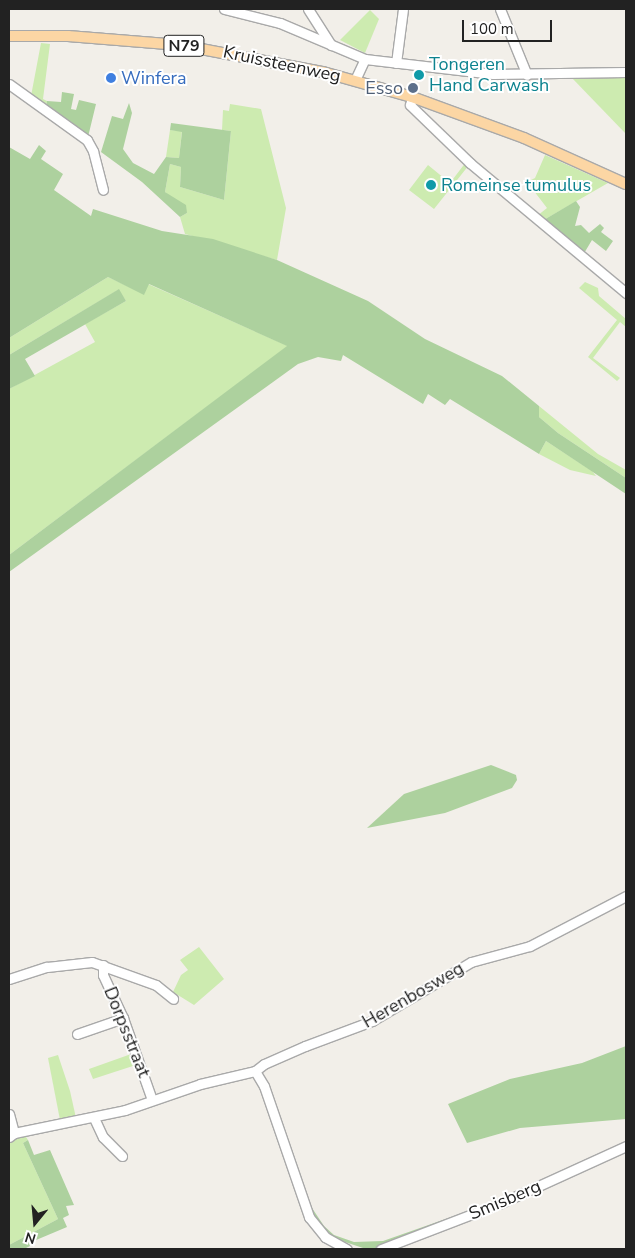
<!DOCTYPE html>
<html>
<head>
<meta charset="utf-8">
<style>
	body { margin:0 }
	#map { position:relative; width:635px; height:1258px; overflow:hidden; background:#f2efe9; font-family:"Nunito Sans",sans-serif }
	div>[style] { position:absolute }
	.grass>* { inset:0; background:#cdebb0 }
	.forest>* { inset:0; background:#add19e }
	.roads { filter:drop-shadow(1px 0 #a9a9a9) drop-shadow(-1px 0 #a9a9a9) drop-shadow(0 1px #a9a9a9) drop-shadow(0 -1px #a9a9a9) }
	.minor>* { height:9px; margin:-4.5px; padding:0 4.5px; transform-origin:4.5px; border-radius:4.5px; background:#fff }
	.major>* { height:10px; margin:-5px; padding:0 5px; transform-origin:5px; border-radius:5px; background:#fcd6a4 }
	.dots>* { width:14px; height:14px; translate:-50% -50%; box-sizing:border-box; border:2px solid #fff; border-radius:50% }
	span { translate:-50% -50%; white-space:nowrap; text-align:center; line-height:1.15; -webkit-text-stroke:4px #fff; paint-order:stroke }
	.shield-label span { padding:1px 4px; background:#fff; border:1px solid; border-radius:4px; -webkit-text-stroke-width:0 }
	.shield-label { font-size:16px; color:#222; font-weight:700 }
	.street-label { font-size:18px; color:#222 }
	.culture-label { font-size:18px; color:#0d838f }
	.left { translate:0 -50%; text-align:left }
	.shop-label { font-size:18px; color:#366cbe }
	.service-label { font-size:18px; color:#4e5e75 }
	.right { translate:-100% -50%; text-align:right }
	.frame { position:absolute; inset:0; border:10px solid #222; pointer-events:none }
	.north { position:absolute; left:10px; top:1198px; width:50px; height:50px; -webkit-text-stroke:4px #fff; paint-order:stroke; rotate:197deg; font-size:14px; font-weight:700; line-height:20px; text-align:center; color:#222 }
	.north::after { content:''; display:block; margin:auto; width:18px; height:22px; background:#222; clip-path:polygon(50% 0,100% 100%,50% 72%,0 100%) }
	.scale { position:absolute; left:462px; top:20px; width:90px; height:22px; box-sizing:border-box; border:2px solid #222; border-top:0; padding-left:6px; font-size:15px; line-height:18px; white-space:nowrap; color:#222; -webkit-text-stroke:4px #fff; paint-order:stroke }
</style>
</head>
<body>
<div id="map">
	<div class="grass">
		<i style="clip-path:polygon(370px 10px,379px 19px,365px 53px,340px 40px)"></i>
		<i style="clip-path:polygon(41px 43px,50px 44px,43px 99px,47px 101px,46px 106px,31px 96px)"></i>
		<i style="clip-path:polygon(626px 74px,626px 134px,571px 77px)"></i>
		<i style="clip-path:polygon(230px 104px,261px 109px,286px 208px,277px 260px,185px 234px,180px 217px,187px 213px,165px 192px,170px 164px,181px 167px,180px 187px,224px 200px,231px 131px,222px 130px,223px 110px,229px 111px)"></i>
		<i style="clip-path:polygon(170px 130px,182px 131px,179px 158px,166px 157px)"></i>
		<i style="clip-path:polygon(545px 155px,608px 183px,542px 221px,537px 216px,547px 208px,527px 182px,535px 178px)"></i>
		<i style="clip-path:polygon(466px 162px,469px 165px,434px 209px,409px 190px,428px 165px,450px 183px)"></i>
		<i style="clip-path:polygon(108px 277px,144px 294px,148px 284px,288px 346px,9px 555px,9px 389px,95px 342px,85px 324px,126px 301px,118px 290px,9px 355px,9px 338px)"></i>
		<i style="clip-path:polygon(585px 282px,598px 288px,599px 296px,626px 319px,626px 327px,620px 322px,593px 358px,620px 378px,617px 381px,588px 357px,617px 320px,579px 288px)"></i>
		<i style="clip-path:polygon(539px 406px,598px 454px,626px 470px,626px 478px,558px 433px,539px 417px)"></i>
		<i style="clip-path:polygon(546px 441px,592px 471px,596px 476px,570px 470px,539px 454px)"></i>
		<i style="clip-path:polygon(199px 947px,224px 979px,194px 1005px,173px 992px,181px 975px,188px 970px,180px 960px)"></i>
		<i style="clip-path:polygon(134px 1053px,139px 1064px,93px 1079px,89px 1069px)"></i>
		<i style="clip-path:polygon(58px 1055px,70px 1091px,76px 1118px,60px 1120px,48px 1058px)"></i>
		<i style="clip-path:polygon(24px 1134px,28px 1140px,23px 1143px,58px 1219px,9px 1245px,9px 1142px)"></i>
	</div>
	<div class="forest">
		<i style="clip-path:polygon(62px 92px,74px 94px,71px 109px,76px 110px,79px 100px,96px 104px,88px 137px,46px 106px,47px 101px,61px 102px)"></i>
		<i style="clip-path:polygon(129px 103px,132px 113px,123px 149px,133px 163px,154px 174px,166px 157px,179px 158px,182px 132px,170px 130px,171px 123px,231px 131px,224px 200px,180px 187px,181px 167px,170px 164px,165px 192px,186px 205px,187px 213px,180px 217px,142px 182px,101px 152px,112px 116px,123px 119px)"></i>
		<i style="clip-path:polygon(39px 145px,46px 151px,41px 159px,63px 174px,54px 190px,91px 216px,93px 209px,162px 231px,213px 239px,277px 260px,368px 301px,425px 339px,502px 376px,539px 406px,539px 417px,558px 433px,626px 478px,626px 494px,546px 441px,539px 454px,450px 399px,445px 405px,428px 394px,423px 404px,343px 355px,341px 361px,318px 357px,298px 364px,9px 572px,9px 555px,287px 346px,149px 284px,144px 295px,108px 277px,9px 338px,9px 147px,30px 159px)"></i>
		<i style="clip-path:polygon(576px 201px,580px 207px,575px 226px,581px 225px,589px 233px,600px 224px,604px 228px,601px 232px,613px 241px,606px 251px,592px 240px,583px 255px,542px 221px)"></i>
		<i style="clip-path:polygon(119px 289px,126px 301px,25px 359px,35px 376px,9px 389px,9px 355px)"></i>
		<i style="clip-path:polygon(491px 765px,516px 775px,517px 780px,512px 788px,445px 813px,367px 828px,404px 794px)"></i>
		<i style="clip-path:polygon(626px 1046px,626px 1119px,520px 1128px,467px 1143px,448px 1104px,510px 1079px,582px 1063px)"></i>
		<i style="clip-path:polygon(28px 1140px,34px 1155px,50px 1150px,74px 1205px,66px 1206px,69px 1215px,63px 1218px,67px 1227px,29px 1243px,30px 1246px,24px 1249px,9px 1249px,9px 1245px,58px 1219px,23px 1143px)"></i>
		<i style="clip-path:polygon(300px 1177px,308px 1202px,324px 1226px,334px 1235px,354px 1242px,383px 1241px,491px 1203px,377px 1249px,366px 1249px,327px 1236px,313px 1218px,298px 1178px)"></i>
	</div>
	<div class="roads">
		<div class="minor">
			<i style="left:224px;top:9px;width:58px;rotate:14deg"></i>
			<i style="left:280px;top:23px;width:92px;rotate:23deg"></i>
			<i style="left:365px;top:59px;width:129px;rotate:6.7deg"></i>
			<i style="left:493px;top:74px;width:133px;rotate:-0.9deg"></i>
			<i style="left:308px;top:9px;width:43px;rotate:57.4deg"></i>
			<i style="left:500px;top:9px;width:71px;rotate:67.8deg"></i>
			<i style="left:396px;top:63px;width:54px;rotate:-82.6deg"></i>
			<i style="left:355px;top:80px;width:23px;rotate:-65deg"></i>
			<i style="left:9px;top:84px;width:96px;rotate:35.7deg"></i>
			<i style="left:87px;top:140px;width:13px;rotate:61deg"></i>
			<i style="left:93px;top:151px;width:40px;rotate:75.6deg"></i>
			<i style="left:412px;top:97px;width:8px;rotate:104deg"></i>
			<i style="left:410px;top:105px;width:83px;rotate:44deg"></i>
			<i style="left:470px;top:163px;width:203px;rotate:39.8deg"></i>
			<i style="left:103px;top:965px;width:10px;rotate:90deg"></i>
			<i style="left:103px;top:975px;width:47px;rotate:65.1deg"></i>
			<i style="left:123px;top:1018px;width:87px;rotate:70.5deg"></i>
			<i style="left:9px;top:979px;width:40px;rotate:-18deg"></i>
			<i style="left:47px;top:967px;width:45px;rotate:-6.3deg"></i>
			<i style="left:92px;top:962px;width:68px;rotate:19.8deg"></i>
			<i style="left:156px;top:985px;width:22px;rotate:39deg"></i>
			<i style="left:77px;top:1034px;width:49px;rotate:-19.2deg"></i>
			<i style="left:255px;top:1071px;width:17px;rotate:59deg"></i>
			<i style="left:264px;top:1086px;width:139px;rotate:71deg"></i>
			<i style="left:309px;top:1217px;width:26px;rotate:51deg"></i>
			<i style="left:325px;top:1237px;width:25px;rotate:29deg"></i>
			<i style="left:9px;top:1114px;width:20px;rotate:75deg"></i>
			<i style="left:94px;top:1118px;width:21px;rotate:65deg"></i>
			<i style="left:103px;top:1137px;width:27px;rotate:45deg"></i>
			<i style="left:9px;top:1137px;width:6px;rotate:-39deg"></i>
			<i style="left:14px;top:1133px;width:113px;rotate:-11.7deg"></i>
			<i style="left:125px;top:1110px;width:79px;rotate:-19.1deg"></i>
			<i style="left:200px;top:1084px;width:57px;rotate:-13.3deg"></i>
			<i style="left:255px;top:1071px;width:11px;rotate:-38deg"></i>
			<i style="left:264px;top:1064px;width:45px;rotate:-23.7deg"></i>
			<i style="left:305px;top:1046px;width:72px;rotate:-20.5deg"></i>
			<i style="left:372px;top:1021px;width:115px;rotate:-30.8deg"></i>
			<i style="left:471px;top:962px;width:61px;rotate:-15.2deg"></i>
			<i style="left:530px;top:946px;width:108px;rotate:-27.5deg"></i>
			<i style="left:381px;top:1249px;width:129px;rotate:-21deg"></i>
			<i style="left:501px;top:1203px;width:137px;rotate:-24.5deg"></i>
		</div>
		<div class="major">
			<i style="left:9px;top:36px;width:59px"></i>
			<i style="left:68px;top:36px;width:112px;rotate:4.6deg"></i>
			<i style="left:180px;top:45px;width:146px;rotate:10.7deg"></i>
			<i style="left:323px;top:72px;width:92px;rotate:15.7deg"></i>
			<i style="left:412px;top:97px;width:119px;rotate:20.1deg"></i>
			<i style="left:524px;top:138px;width:112px;rotate:24.3deg"></i>
		</div>
	</div>
	<div class="dots">
		<i style="left:419px;top:75px;background:#0f9aa8"></i>
		<i style="left:111px;top:78px;background:#3f7fe0"></i>
		<i style="left:413px;top:88px;background:#5c6f8a"></i>
		<i style="left:431px;top:185px;background:#0f9aa8"></i>
	</div>
	<div class="shield-label">
		<span style="left:184px;top:46px">N79</span>
	</div>
	<div class="street-label">
		<span style="left:282px;top:64px;rotate:12deg">Kruissteenweg</span>
		<span style="left:413px;top:995px;rotate:-30deg">Herenbosweg</span>
		<span style="left:127px;top:1032px;rotate:68deg">Dorpsstraat</span>
		<span style="left:505px;top:1200px;rotate:-23deg">Smisberg</span>
	</div>
	<div class="culture-label">
		<span class="left" style="left:429px;top:75px">Tongeren<br>Hand Carwash</span>
		<span class="left" style="left:441px;top:185px">Romeinse tumulus</span>
	</div>
	<div class="shop-label">
		<span class="left" style="left:121px;top:78px">Winfera</span>
	</div>
	<div class="service-label">
		<span class="right" style="left:403px;top:88px">Esso</span>
	</div>
	<div class="frame"></div>
	<div class="north">N</div>
	<div class="scale">100 m</div>
</div>
</body>
</html>
